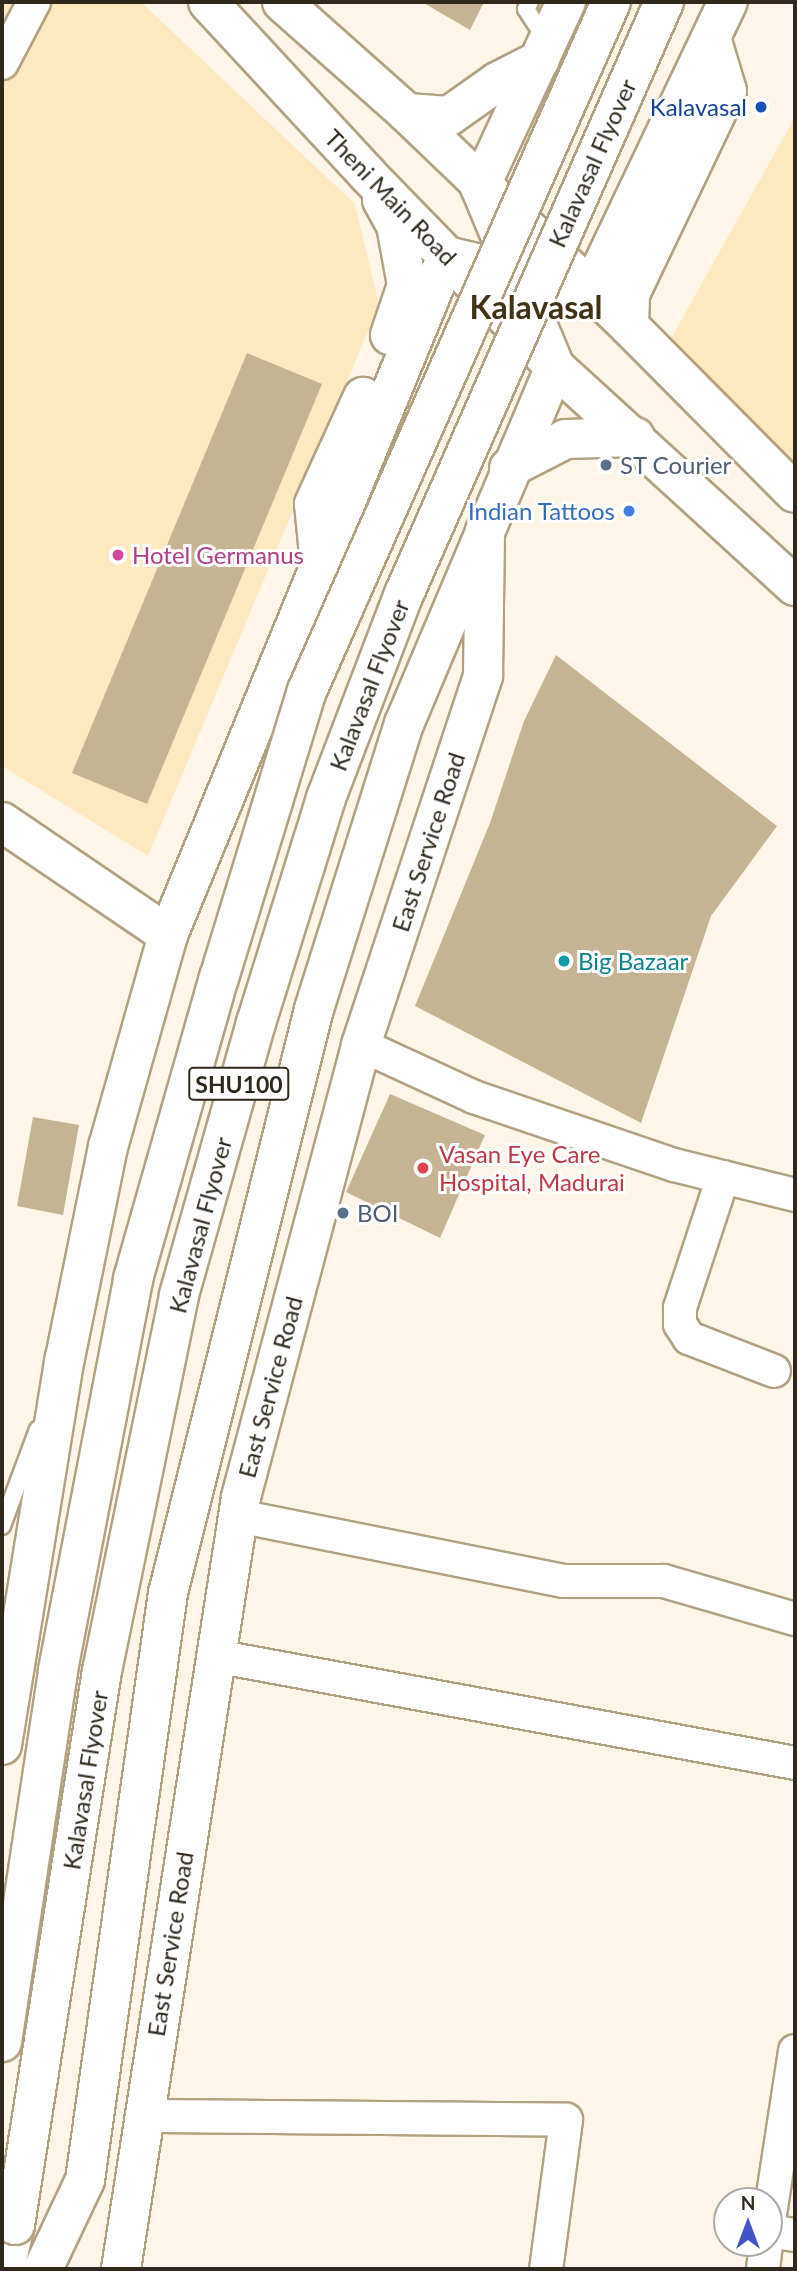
<!DOCTYPE html>
<html>
<head>
<meta charset="utf-8">
<style>
	body { margin:0 }
	#map { position:relative; width:797px; height:2271px; overflow:hidden; background:#fcf5e8; font-family:Lato,sans-serif }
	div>[style] { position:absolute }
	.built>* { inset:0; background:#fee8c0 }
	.building>* { inset:0; background:#c5b393 }
	.roads { filter:drop-shadow(2px 0 #b2a181) drop-shadow(-2px 0 #b2a181) drop-shadow(0 2px #b2a181) drop-shadow(0 -2px #b2a181) }
	.service>* { height:16px; margin:-8px; padding:0 8px; transform-origin:8px; border-radius:8px; background:#fff }
	.minor>* { height:32px; margin:-16px; padding:0 16px; transform-origin:16px; border-radius:16px; background:#fff }
	.tertiary>* { height:38px; margin:-19px; padding:0 19px; transform-origin:19px; border-radius:19px; background:#fff }
	.primary>* { height:38px; margin:-19px; padding:0 19px; transform-origin:19px; border-radius:19px; background:#fff }
	.bridges { filter:drop-shadow(2px 0 #b2a181) drop-shadow(-2px 0 #b2a181) drop-shadow(0 2px #b2a181) drop-shadow(0 -2px #b2a181) }
	.primary-bridge>* { height:38px; margin:-19px; padding:0 19px; transform-origin:19px; border-radius:19px; background:#fff }
	.dots>* { width:19px; height:19px; translate:-50% -50%; box-sizing:border-box; border:4px solid #fff; border-radius:50% }
	span { translate:-50% -50%; white-space:nowrap; text-align:center; line-height:1.15; -webkit-text-stroke:6px #fff; paint-order:stroke }
	.shield-label span { padding:2px 5px; background:#fff; border:2px solid; border-radius:5px; -webkit-text-stroke-width:0 }
	.shield-label { font-size:23px; color:#2f281b; font-weight:700 }
	.transit-label { font-size:24px; color:#164399 }
	.right { translate:-100% -50%; text-align:right }
	.street-label { font-size:24px; color:#2f281b }
	.service-label { font-size:24px; color:#4e5e75 }
	.left { translate:0 -50%; text-align:left }
	.shop-label { font-size:24px; color:#366cbe }
	.hotel-label { font-size:24px; color:#b23c85 }
	.culture-label { font-size:24px; color:#0d838f }
	.health-label { font-size:24px; color:#be3a42 }
	.district-label { font-size:32px; color:#423317; font-weight:700 }
	.frame { position:absolute; inset:0; border:4px solid #2f281b; pointer-events:none }
	.north { position:absolute; left:713px; top:2187px; width:70px; height:70px; box-sizing:border-box; background:#fff; border:2px solid #aca9a4; border-radius:50%; rotate:0deg; font-size:19px; font-weight:700; line-height:28px; text-align:center; color:#2f281b }
	.north::after { content:''; display:block; margin:auto; width:24px; height:32px; background:#4254c8; clip-path:polygon(50% 0,100% 100%,50% 72%,0 100%) }
</style>
</head>
<body>
<div id="map">
	<div class="built">
		<i style="clip-path:polygon(2px 2px,141px 2px,355px 204px,379px 305px,148px 856px,2px 766px)"></i>
		<i style="clip-path:polygon(795px 117px,795px 480px,668px 344px)"></i>
	</div>
	<div class="building">
		<i style="clip-path:polygon(422px 2px,484px 2px,470px 30px)"></i>
		<i style="clip-path:polygon(247px 353px,322px 384px,147px 804px,72px 773px)"></i>
		<i style="clip-path:polygon(556px 655px,777px 826px,711px 916px,641px 1123px,415px 1006px,490px 823px,524px 721px)"></i>
		<i style="clip-path:polygon(390px 1094px,485px 1135px,440px 1238px,346px 1192px)"></i>
		<i style="clip-path:polygon(33px 1117px,79px 1125px,63px 1215px,17px 1206px)"></i>
	</div>
	<div class="roads">
		<div class="service">
			<i style="left:530px;top:2px;width:8px;rotate:120deg"></i>
			<i style="left:526px;top:9px;width:37px;rotate:57deg"></i>
			<i style="left:2px;top:1526px;width:103px;rotate:-69.6deg"></i>
		</div>
		<div class="minor">
			<i style="left:2px;top:63px;width:69px;rotate:-62.3deg"></i>
			<i style="left:361px;top:1045px;width:124px;rotate:24.7deg"></i>
			<i style="left:474px;top:1097px;width:211px;rotate:18.8deg"></i>
			<i style="left:674px;top:1165px;width:125px;rotate:13.9deg"></i>
			<i style="left:723px;top:1177px;width:138px;rotate:108.2deg"></i>
			<i style="left:680px;top:1308px;width:16px;rotate:90deg"></i>
			<i style="left:680px;top:1324px;width:17px;rotate:57deg"></i>
			<i style="left:689px;top:1338px;width:91px;rotate:21.2deg"></i>
			<i style="left:238px;top:1516px;width:332px;rotate:11.3deg"></i>
			<i style="left:564px;top:1581px;width:100px"></i>
			<i style="left:664px;top:1581px;width:136px;rotate:16.2deg"></i>
			<i style="left:215px;top:1656px;width:590px;rotate:10.45deg"></i>
			<i style="left:144px;top:2116px;width:422px;rotate:0.5deg"></i>
			<i style="left:566px;top:2120px;width:150px;rotate:97.6deg"></i>
			<i style="left:769px;top:2221px;width:172px;rotate:-81.3deg"></i>
			<i style="left:769px;top:2231px;width:26px;rotate:9deg"></i>
			<i style="left:763px;top:2269px;width:26px;rotate:-83deg"></i>
		</div>
		<div class="tertiary">
			<i style="left:2px;top:822px;width:201px;rotate:34.2deg"></i>
			<i style="left:121px;top:2269px;width:781px;rotate:-81.16deg"></i>
			<i style="left:241px;top:1497px;width:468px;rotate:-75.1deg"></i>
			<i style="left:361px;top:1045px;width:389px;rotate:-71.7deg"></i>
			<i style="left:483px;top:676px;width:145px;rotate:-89.2deg"></i>
		</div>
		<div class="primary">
			<i style="left:208px;top:2px;width:237px;rotate:47.2deg"></i>
			<i style="left:369px;top:176px;width:267px;rotate:45.8deg"></i>
			<i style="left:555px;top:367px;width:325px;rotate:42.4deg"></i>
			<i style="left:282px;top:2px;width:167px;rotate:41.6deg"></i>
			<i style="left:407px;top:113px;width:308px;rotate:43.8deg"></i>
			<i style="left:629px;top:326px;width:235px;rotate:45.2deg"></i>
			<i style="left:407px;top:113px;width:42px;rotate:4.1deg"></i>
			<i style="left:449px;top:116px;width:59px;rotate:-35.3deg"></i>
			<i style="left:497px;top:82px;width:48px;rotate:-27.1deg"></i>
			<i style="left:382px;top:200px;width:29px;rotate:61deg"></i>
			<i style="left:396px;top:225px;width:61px;rotate:79.6deg"></i>
			<i style="left:407px;top:285px;width:53px;rotate:108.8deg"></i>
			<i style="left:629px;top:326px;width:32px;rotate:-88deg"></i>
			<i style="left:630px;top:294px;width:225px;rotate:-64.5deg"></i>
			<i style="left:727px;top:91px;width:52px;rotate:-106.7deg"></i>
			<i style="left:509px;top:468px;width:64px;rotate:-27deg"></i>
			<i style="left:566px;top:439px;width:69px;rotate:-1.7deg"></i>
			<i style="left:320px;top:564px;width:60px;rotate:-95.7deg"></i>
			<i style="left:314px;top:504px;width:118px;rotate:-65.4deg"></i>
			<i style="left:2px;top:1745px;width:392px;rotate:-80.8deg"></i>
			<i style="left:65px;top:1358px;width:215px;rotate:-78.5deg"></i>
			<i style="left:108px;top:1147px;width:220px;rotate:-74.2deg"></i>
			<i style="left:168px;top:935px;width:734px;rotate:-67.66deg"></i>
			<i style="left:447px;top:256px;width:148px;rotate:13.3deg"></i>
			<i style="left:591px;top:290px;width:319px;rotate:-64.6deg"></i>
			<i style="left:5px;top:2269px;width:45px;rotate:-77.2deg"></i>
			<i style="left:43px;top:2269px;width:98px;rotate:-64.7deg"></i>
			<i style="left:85px;top:2180px;width:593px;rotate:-81.95deg"></i>
			<i style="left:168px;top:1593px;width:602px;rotate:-75.96deg"></i>
			<i style="left:314px;top:1009px;width:299px;rotate:-72.5deg"></i>
			<i style="left:404px;top:724px;width:388px;rotate:-67.1deg"></i>
			<i style="left:555px;top:367px;width:195px;rotate:-112.6deg"></i>
			<i style="left:480px;top:187px;width:204px;rotate:-65.1deg"></i>
		</div>
	</div>
	<div class="bridges">
		<div class="primary-bridge">
			<i style="left:2px;top:2042px;width:376px;rotate:-81.4deg"></i>
			<i style="left:58px;top:1670px;width:398px;rotate:-79.1deg"></i>
			<i style="left:133px;top:1279px;width:313px;rotate:-74.1deg"></i>
			<i style="left:219px;top:978px;width:300px;rotate:-73deg"></i>
			<i style="left:307px;top:691px;width:753px;rotate:-66.19deg"></i>
			<i style="left:15px;top:2225px;width:561px;rotate:-81.08deg"></i>
			<i style="left:102px;top:1671px;width:384px;rotate:-78.4deg"></i>
			<i style="left:179px;top:1295px;width:283px;rotate:-74.2deg"></i>
			<i style="left:256px;top:1023px;width:236px;rotate:-72.7deg"></i>
			<i style="left:326px;top:798px;width:218px;rotate:-69.1deg"></i>
			<i style="left:404px;top:594px;width:647px;rotate:-66.29deg"></i>
		</div>
	</div>
	<div class="dots">
		<i style="left:761px;top:107px;background:#1a4fb4"></i>
		<i style="left:606px;top:465px;background:#5c6f8a"></i>
		<i style="left:629px;top:511px;background:#3f7fe0"></i>
		<i style="left:118px;top:555px;background:#d1479c"></i>
		<i style="left:564px;top:961px;background:#0f9aa8"></i>
		<i style="left:423px;top:1168px;background:#e0444e"></i>
		<i style="left:343px;top:1213px;background:#5c6f8a"></i>
	</div>
	<div class="shield-label">
		<span style="left:239px;top:1084px">SHU100</span>
	</div>
	<div class="transit-label">
		<span class="right" style="left:747px;top:107px">Kalavasal</span>
	</div>
	<div class="street-label">
		<span style="left:592px;top:163px;rotate:-66deg">Kalavasal Flyover</span>
		<span style="left:391px;top:197px;rotate:46deg">Theni Main Road</span>
		<span style="left:369px;top:685px;rotate:-69deg">Kalavasal Flyover</span>
		<span style="left:428px;top:842px;rotate:-72deg">East Service Road</span>
		<span style="left:200px;top:1225px;rotate:-75deg">Kalavasal Flyover</span>
		<span style="left:270px;top:1387px;rotate:-75deg">East Service Road</span>
		<span style="left:85px;top:1780px;rotate:-81deg">Kalavasal Flyover</span>
		<span style="left:170px;top:1944px;rotate:-81deg">East Service Road</span>
	</div>
	<div class="service-label">
		<span class="left" style="left:620px;top:465px">ST Courier</span>
		<span class="left" style="left:357px;top:1213px">BOI</span>
	</div>
	<div class="shop-label">
		<span class="right" style="left:615px;top:511px">Indian Tattoos</span>
	</div>
	<div class="hotel-label">
		<span class="left" style="left:132px;top:555px">Hotel Germanus</span>
	</div>
	<div class="culture-label">
		<span class="left" style="left:578px;top:961px">Big Bazaar</span>
	</div>
	<div class="health-label">
		<span class="left" style="left:439px;top:1168px">Vasan Eye Care<br>Hospital, Madurai</span>
	</div>
	<div class="district-label">
		<span style="left:536px;top:307px">Kalavasal</span>
	</div>
	<div class="frame"></div>
	<div class="north">N</div>
</div>
</body>
</html>
